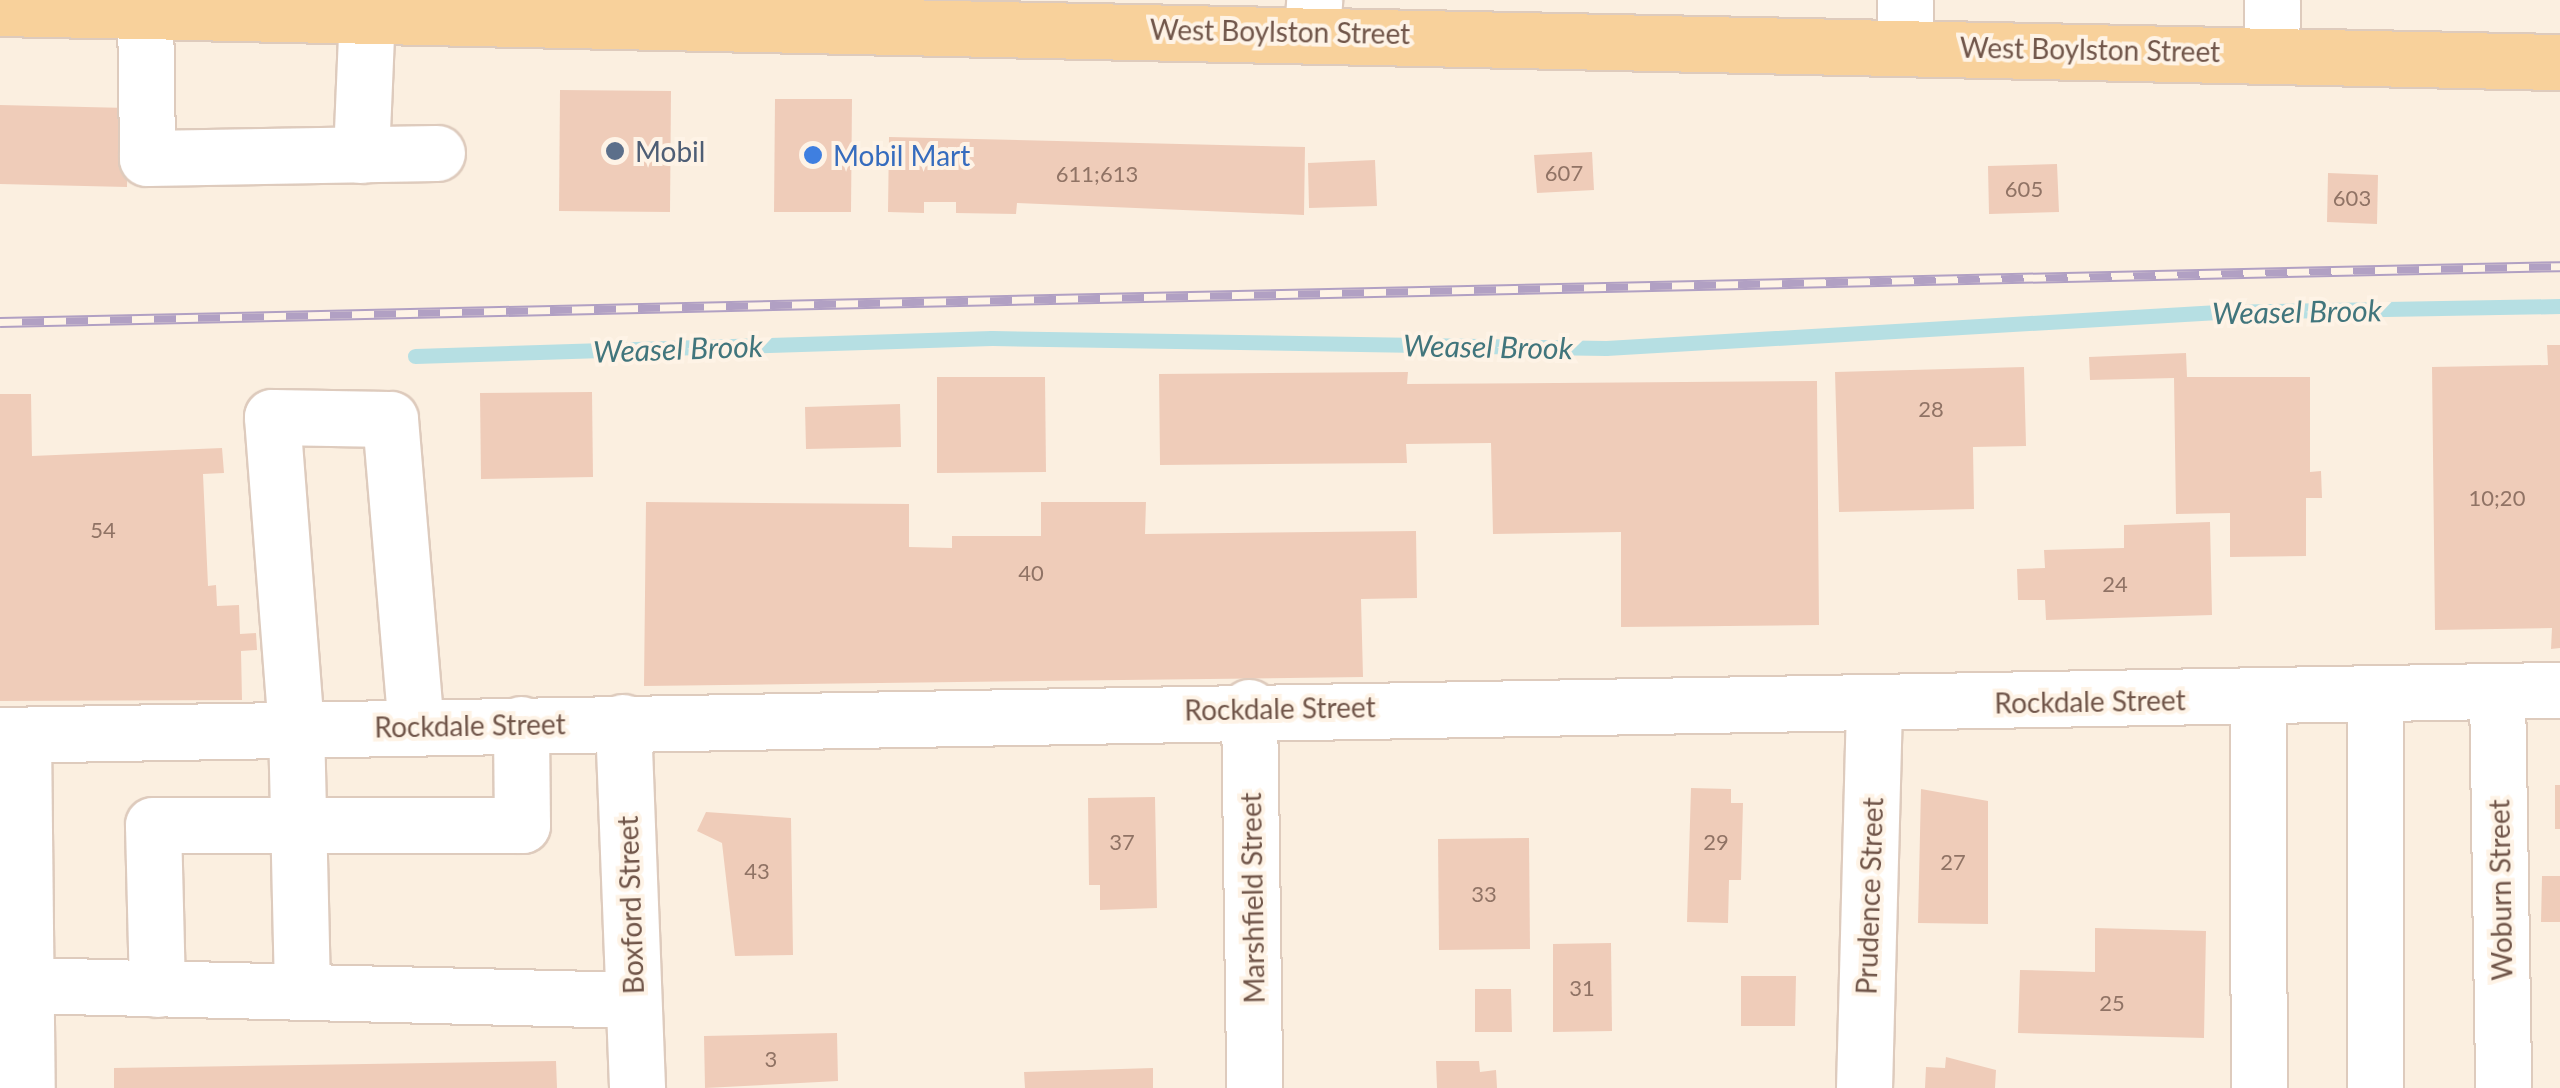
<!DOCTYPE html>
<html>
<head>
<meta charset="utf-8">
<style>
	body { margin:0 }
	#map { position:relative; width:2560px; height:1088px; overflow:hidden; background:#fbefe0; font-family:Lato,sans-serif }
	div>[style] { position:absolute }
	.stream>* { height:15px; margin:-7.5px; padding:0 7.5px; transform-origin:7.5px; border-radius:7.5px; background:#b6dfe3 }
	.building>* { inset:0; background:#efccb9 }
	.roads { filter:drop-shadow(2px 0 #decbbd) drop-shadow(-2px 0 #decbbd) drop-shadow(0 2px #decbbd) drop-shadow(0 -2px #decbbd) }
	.minor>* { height:55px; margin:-27.5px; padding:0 27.5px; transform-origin:27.5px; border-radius:27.5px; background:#fff }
	.major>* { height:55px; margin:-27.5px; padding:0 27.5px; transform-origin:27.5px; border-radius:27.5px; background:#f8d19b }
	.rail>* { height:11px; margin-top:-5.5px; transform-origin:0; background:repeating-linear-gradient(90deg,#fef3e6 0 22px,#b1a0c3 0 44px); box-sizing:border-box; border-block:2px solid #b1a0c3 }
	.dots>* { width:28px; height:28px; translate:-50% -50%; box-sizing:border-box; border:5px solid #fef3e6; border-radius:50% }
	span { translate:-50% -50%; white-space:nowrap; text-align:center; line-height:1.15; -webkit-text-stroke:8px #fef3e6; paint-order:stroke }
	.number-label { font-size:22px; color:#907365 }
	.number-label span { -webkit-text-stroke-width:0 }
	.street-label { font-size:28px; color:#705549 }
	.service-label { font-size:28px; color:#4e5e75 }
	.left { translate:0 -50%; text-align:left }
	.shop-label { font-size:28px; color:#366cbe }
	.water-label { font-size:30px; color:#41757c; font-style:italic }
</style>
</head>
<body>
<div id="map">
	<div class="stream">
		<i style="left:415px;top:356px;width:577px;rotate:-1.79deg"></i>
		<i style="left:992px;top:338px;width:614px;rotate:0.93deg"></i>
		<i style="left:1606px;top:348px;width:613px;rotate:-3.37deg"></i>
		<i style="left:2218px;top:312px;width:342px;rotate:-1deg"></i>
	</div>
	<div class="building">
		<i style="clip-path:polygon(560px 90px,671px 91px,670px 212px,559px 211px)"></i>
		<i style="clip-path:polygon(775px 99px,852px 99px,851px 212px,774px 212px)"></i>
		<i style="clip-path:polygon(0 105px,128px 108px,127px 187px,0 184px)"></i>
		<i style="clip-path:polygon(889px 137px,1305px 147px,1304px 215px,1017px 203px,1016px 214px,956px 213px,956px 202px,924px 202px,924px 213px,888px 212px)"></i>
		<i style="clip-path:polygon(1592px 152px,1594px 190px,1537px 193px,1534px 155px)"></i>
		<i style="clip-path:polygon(1375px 160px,1377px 206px,1309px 208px,1308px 163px)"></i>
		<i style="clip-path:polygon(2057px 164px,2059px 212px,1989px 214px,1988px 166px)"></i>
		<i style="clip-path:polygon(2328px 173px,2378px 175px,2377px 224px,2327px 222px)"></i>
		<i style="clip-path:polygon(2547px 345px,2560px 345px,2560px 648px,2551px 649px,2552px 628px,2435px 630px,2432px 367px,2548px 365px)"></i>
		<i style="clip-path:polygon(2186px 353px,2187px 377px,2310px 377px,2310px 472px,2321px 471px,2322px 498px,2306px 498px,2306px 556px,2230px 557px,2230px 513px,2176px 514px,2174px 378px,2090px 380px,2089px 357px)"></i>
		<i style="clip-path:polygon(2024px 367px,2026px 446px,1973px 447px,1974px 509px,1839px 512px,1835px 372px)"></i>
		<i style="clip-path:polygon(1408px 372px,1407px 384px,1817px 381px,1819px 625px,1621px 627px,1621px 532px,1493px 534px,1491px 443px,1406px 444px,1407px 463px,1160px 465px,1159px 374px)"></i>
		<i style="clip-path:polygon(937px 377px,1045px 377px,1046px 472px,937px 473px)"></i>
		<i style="clip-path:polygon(592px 392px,593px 477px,481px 479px,480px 393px)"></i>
		<i style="clip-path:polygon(0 394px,31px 394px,32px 456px,222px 448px,224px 473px,203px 474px,208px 586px,216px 585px,217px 606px,239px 605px,240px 634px,256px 633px,257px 650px,241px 651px,242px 700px,0 701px)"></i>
		<i style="clip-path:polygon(900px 404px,901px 447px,806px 449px,805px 407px)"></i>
		<i style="clip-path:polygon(646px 502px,909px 504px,909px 547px,952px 548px,952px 536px,1041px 536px,1041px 502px,1146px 502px,1145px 534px,1416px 531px,1417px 598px,1361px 599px,1363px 677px,644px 686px)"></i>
		<i style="clip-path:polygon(2210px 522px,2212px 615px,2046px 620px,2045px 600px,2018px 600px,2017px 569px,2045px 568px,2044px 550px,2124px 548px,2124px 525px)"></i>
		<i style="clip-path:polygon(2555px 785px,2560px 785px,2560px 829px,2555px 829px)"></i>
		<i style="clip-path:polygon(1691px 788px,1731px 789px,1731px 803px,1743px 803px,1741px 880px,1729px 880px,1728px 923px,1687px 922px)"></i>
		<i style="clip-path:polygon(1921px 789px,1988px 801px,1988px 924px,1918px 923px)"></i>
		<i style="clip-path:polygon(1155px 797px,1157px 908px,1100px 910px,1100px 885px,1089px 885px,1088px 798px)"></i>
		<i style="clip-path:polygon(706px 812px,791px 818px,793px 955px,735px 956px,722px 843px,697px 831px)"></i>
		<i style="clip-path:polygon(1529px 838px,1530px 949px,1439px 950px,1438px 839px)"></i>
		<i style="clip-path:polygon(2542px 876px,2560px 876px,2560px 922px,2541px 922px)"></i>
		<i style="clip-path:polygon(2095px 928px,2206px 931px,2204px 1038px,2018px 1033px,2020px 970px,2095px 972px)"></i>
		<i style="clip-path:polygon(1611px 943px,1612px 1031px,1553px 1032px,1553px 944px)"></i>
		<i style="clip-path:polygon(1741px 976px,1796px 976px,1795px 1026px,1741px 1026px)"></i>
		<i style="clip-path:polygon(1475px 989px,1511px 989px,1512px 1032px,1475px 1032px)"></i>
		<i style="clip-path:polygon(837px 1033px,838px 1081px,705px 1088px,704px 1036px)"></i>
		<i style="clip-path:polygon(1946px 1057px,1996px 1070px,1995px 1088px,1925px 1088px,1926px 1067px,1945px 1068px)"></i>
		<i style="clip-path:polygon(556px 1061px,557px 1088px,114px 1088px,114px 1068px)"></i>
		<i style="clip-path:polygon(1436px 1061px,1479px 1061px,1480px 1072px,1496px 1070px,1497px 1088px,1437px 1088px)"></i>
		<i style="clip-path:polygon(1153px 1068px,1153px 1088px,1025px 1088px,1024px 1072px)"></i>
	</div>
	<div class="roads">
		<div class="minor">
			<i style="left:145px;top:8px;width:150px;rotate:89.2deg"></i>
			<i style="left:147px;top:158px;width:290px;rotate:-1deg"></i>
			<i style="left:1312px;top:32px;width:32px;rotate:-86deg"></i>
			<i style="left:1904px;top:46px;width:46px;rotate:-88.8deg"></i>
			<i style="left:2271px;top:54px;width:54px;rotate:-88.9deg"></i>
			<i style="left:361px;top:155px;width:144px;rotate:-87.6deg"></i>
			<i style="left:2497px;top:691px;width:397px;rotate:89.1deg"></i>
			<i style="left:2375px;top:694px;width:394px;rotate:90deg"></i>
			<i style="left:2258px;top:697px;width:391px;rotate:89.9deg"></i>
			<i style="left:1249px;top:707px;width:381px;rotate:89.2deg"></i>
			<i style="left:623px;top:722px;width:366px;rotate:87.8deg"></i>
			<i style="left:0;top:735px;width:2560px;rotate:-1.01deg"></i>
			<i style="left:23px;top:735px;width:353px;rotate:89.4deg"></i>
			<i style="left:25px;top:985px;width:608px;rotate:1.41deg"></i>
			<i style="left:157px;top:989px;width:164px;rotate:-91.4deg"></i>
			<i style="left:153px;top:825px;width:369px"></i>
			<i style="left:522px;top:825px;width:101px;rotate:-90.6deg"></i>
			<i style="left:302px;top:989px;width:260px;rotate:-91.3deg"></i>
			<i style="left:296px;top:729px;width:313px;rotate:-94.4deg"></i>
			<i style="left:272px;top:417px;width:118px;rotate:1deg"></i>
			<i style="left:390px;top:419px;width:308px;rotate:85.2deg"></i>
			<i style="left:1864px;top:1088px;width:384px;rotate:-88.5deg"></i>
		</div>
		<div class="major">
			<i style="left:0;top:8px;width:2561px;rotate:1.21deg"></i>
		</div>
	</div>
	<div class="rail">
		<i style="left:0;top:322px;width:2561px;rotate:-1.25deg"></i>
	</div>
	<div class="dots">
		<i style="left:615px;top:151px;background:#5c6f8a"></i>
		<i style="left:813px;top:155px;background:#3f7fe0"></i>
	</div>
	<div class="number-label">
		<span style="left:1564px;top:173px">607</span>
		<span style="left:1097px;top:174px">611;613</span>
		<span style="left:2024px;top:189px">605</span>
		<span style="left:2352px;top:198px">603</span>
		<span style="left:1931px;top:409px">28</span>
		<span style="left:2497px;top:498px">10;20</span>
		<span style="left:103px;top:530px">54</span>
		<span style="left:1031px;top:573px">40</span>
		<span style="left:2115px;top:584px">24</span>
		<span style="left:1122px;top:842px">37</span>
		<span style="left:1716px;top:842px">29</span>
		<span style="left:1953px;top:862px">27</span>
		<span style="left:757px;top:871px">43</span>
		<span style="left:1484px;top:894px">33</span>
		<span style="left:1582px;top:988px">31</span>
		<span style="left:2112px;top:1003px">25</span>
		<span style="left:771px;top:1059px">3</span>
	</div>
	<div class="street-label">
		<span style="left:1280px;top:31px;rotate:1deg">West Boylston Street</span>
		<span style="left:2090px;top:49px;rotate:1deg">West Boylston Street</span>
		<span style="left:2090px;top:701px;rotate:-1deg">Rockdale Street</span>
		<span style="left:1280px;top:708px;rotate:-1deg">Rockdale Street</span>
		<span style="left:470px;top:725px;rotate:-1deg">Rockdale Street</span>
		<span style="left:2500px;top:890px;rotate:-91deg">Woburn Street</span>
		<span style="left:1869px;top:896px;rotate:-88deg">Prudence Street</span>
		<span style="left:1252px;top:898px;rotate:-91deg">Marshfield Street</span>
		<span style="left:630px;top:905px;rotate:-92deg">Boxford Street</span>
	</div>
	<div class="service-label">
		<span class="left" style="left:635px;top:151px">Mobil</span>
	</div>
	<div class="shop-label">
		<span class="left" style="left:833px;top:155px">Mobil Mart</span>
	</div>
	<div class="water-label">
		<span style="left:2297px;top:311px;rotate:-1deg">Weasel Brook</span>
		<span style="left:1488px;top:346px;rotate:1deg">Weasel Brook</span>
		<span style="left:678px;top:348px;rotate:-2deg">Weasel Brook</span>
	</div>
</div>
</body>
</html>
